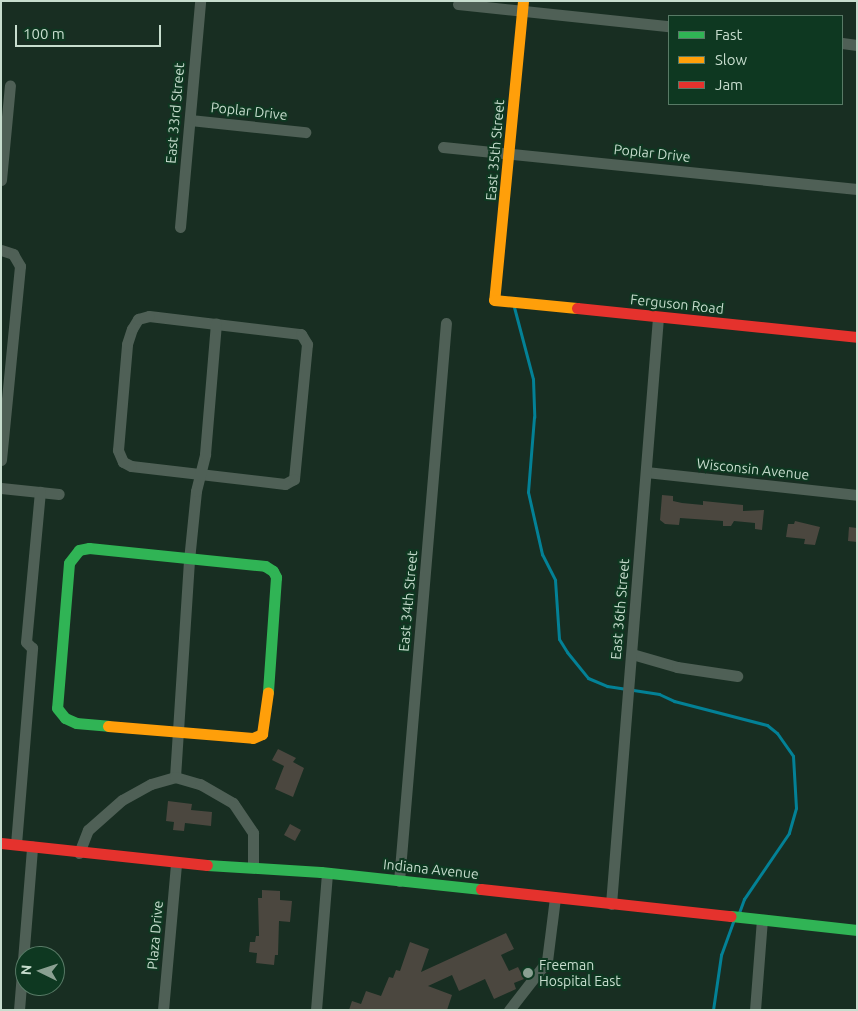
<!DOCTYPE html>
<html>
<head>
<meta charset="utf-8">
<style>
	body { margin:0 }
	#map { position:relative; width:858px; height:1011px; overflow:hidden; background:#182e22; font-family:Ubuntu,sans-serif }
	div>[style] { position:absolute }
	.stream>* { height:3px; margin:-1.5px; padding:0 1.5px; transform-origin:1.5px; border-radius:1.5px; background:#038196 }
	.building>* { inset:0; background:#4b473f }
	.street>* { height:11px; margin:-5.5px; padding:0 5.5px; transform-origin:5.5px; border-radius:5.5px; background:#4f6056 }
	.fast>* { height:11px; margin:-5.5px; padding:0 5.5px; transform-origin:5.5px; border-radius:5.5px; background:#30b455 }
	.slow>* { height:11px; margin:-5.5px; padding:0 5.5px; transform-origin:5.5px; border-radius:5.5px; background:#ff9f0a }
	.jam>* { height:11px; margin:-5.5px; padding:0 5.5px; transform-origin:5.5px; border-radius:5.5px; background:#e5322d }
	.dots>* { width:14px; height:14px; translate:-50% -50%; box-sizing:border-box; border:2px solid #0e3821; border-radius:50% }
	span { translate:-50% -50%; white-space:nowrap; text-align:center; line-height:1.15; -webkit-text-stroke:4px #0e3821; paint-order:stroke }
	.street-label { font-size:14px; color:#c7ddce }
	.poi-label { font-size:14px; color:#c7ddce }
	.left { translate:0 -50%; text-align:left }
	.frame { position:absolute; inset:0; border:2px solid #c7ddce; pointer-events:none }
	.legend { position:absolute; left:668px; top:15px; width:175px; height:90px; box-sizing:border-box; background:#0e3821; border:1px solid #587a66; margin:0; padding:6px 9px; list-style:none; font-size:15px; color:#c7ddce }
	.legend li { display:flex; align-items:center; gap:10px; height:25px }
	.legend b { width:25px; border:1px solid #587a66 }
	.north { position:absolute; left:15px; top:946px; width:50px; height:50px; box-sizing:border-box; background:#0e3821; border:1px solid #587a66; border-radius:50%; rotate:274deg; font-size:14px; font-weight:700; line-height:20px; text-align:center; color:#c7ddce }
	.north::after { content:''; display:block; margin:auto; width:18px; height:22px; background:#8aa092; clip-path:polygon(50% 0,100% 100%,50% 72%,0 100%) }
	.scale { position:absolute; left:15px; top:25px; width:146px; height:22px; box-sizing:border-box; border:2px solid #c7ddce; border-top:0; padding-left:6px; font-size:15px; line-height:18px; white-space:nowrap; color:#c7ddce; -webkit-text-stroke:4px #0e3821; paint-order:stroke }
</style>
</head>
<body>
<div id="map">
	<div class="stream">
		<i style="left:514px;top:307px;width:74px;rotate:75.2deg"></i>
		<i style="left:533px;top:379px;width:38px;rotate:88deg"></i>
		<i style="left:534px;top:417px;width:75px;rotate:94.6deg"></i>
		<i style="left:528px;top:492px;width:64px;rotate:77.3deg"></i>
		<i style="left:542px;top:554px;width:29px;rotate:63deg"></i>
		<i style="left:555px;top:580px;width:59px;rotate:86.1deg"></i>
		<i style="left:559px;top:639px;width:15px;rotate:58deg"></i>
		<i style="left:567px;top:652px;width:33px;rotate:51deg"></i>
		<i style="left:588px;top:678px;width:21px;rotate:23deg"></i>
		<i style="left:607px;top:686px;width:53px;rotate:8.7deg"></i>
		<i style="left:659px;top:694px;width:17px;rotate:25deg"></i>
		<i style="left:674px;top:701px;width:96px;rotate:14.5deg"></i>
		<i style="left:767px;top:725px;width:13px;rotate:39deg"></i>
		<i style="left:777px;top:733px;width:28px;rotate:55deg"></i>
		<i style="left:793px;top:756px;width:52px;rotate:86.7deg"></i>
		<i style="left:796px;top:808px;width:26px;rotate:106deg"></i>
		<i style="left:789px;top:833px;width:80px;rotate:124.3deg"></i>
		<i style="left:744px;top:899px;width:15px;rotate:110deg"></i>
		<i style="left:713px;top:1010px;width:56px;rotate:-81.7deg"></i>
		<i style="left:721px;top:955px;width:35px;rotate:-70deg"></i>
	</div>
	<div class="building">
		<i style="clip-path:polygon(662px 495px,673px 496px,673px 501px,682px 503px,703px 505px,703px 501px,743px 505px,743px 511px,764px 510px,762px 530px,755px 529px,755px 523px,734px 521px,731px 526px,723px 526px,723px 521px,680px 518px,679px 525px,665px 524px,660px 520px)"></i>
		<i style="clip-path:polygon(795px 521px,820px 527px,815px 545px,804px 544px,805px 539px,786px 537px,788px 524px,794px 524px)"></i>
		<i style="clip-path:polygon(849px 527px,857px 528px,857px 542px,848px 541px)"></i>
		<i style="clip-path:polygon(278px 749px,296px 758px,293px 762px,304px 768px,293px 797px,275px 789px,284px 766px,272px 760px)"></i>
		<i style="clip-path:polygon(168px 801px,192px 804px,191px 810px,212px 812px,211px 826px,185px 823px,184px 831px,173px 830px,174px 822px,166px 821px)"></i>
		<i style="clip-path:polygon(290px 824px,301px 830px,295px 841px,284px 835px)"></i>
		<i style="clip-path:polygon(262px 890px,280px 891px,280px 900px,292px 901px,290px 922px,279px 921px,278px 955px,275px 955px,274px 965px,256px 963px,257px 953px,249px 952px,250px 942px,255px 942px,256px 936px,259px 936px,258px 898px,262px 898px)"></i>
		<i style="clip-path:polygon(506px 933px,514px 949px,501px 955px,509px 971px,518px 967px,524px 979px,514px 983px,516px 989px,494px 999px,485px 979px,459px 991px,452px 975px,428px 986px,452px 995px,447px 1010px,349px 1010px,352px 1001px,361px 1004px,366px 991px,381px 996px,389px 977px,393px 978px,396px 970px,400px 971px,410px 942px,429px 949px,421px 972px)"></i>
	</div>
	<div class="street">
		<i style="left:458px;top:4px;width:212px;rotate:6deg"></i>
		<i style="left:842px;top:43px;width:15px;rotate:8deg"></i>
		<i style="left:190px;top:120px;width:116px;rotate:6deg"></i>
		<i style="left:443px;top:147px;width:416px;rotate:5.8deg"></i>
		<i style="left:1px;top:180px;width:95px;rotate:-84.6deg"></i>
		<i style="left:180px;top:227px;width:227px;rotate:-84.9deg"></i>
		<i style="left:1px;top:250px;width:13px;rotate:18deg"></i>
		<i style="left:13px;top:254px;width:14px;rotate:60deg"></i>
		<i style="left:20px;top:266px;width:195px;rotate:95.6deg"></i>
		<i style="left:149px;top:316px;width:153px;rotate:6.8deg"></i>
		<i style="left:301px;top:334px;width:12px;rotate:59deg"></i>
		<i style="left:307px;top:344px;width:136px;rotate:95.5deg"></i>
		<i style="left:294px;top:479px;width:10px;rotate:151deg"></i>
		<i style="left:285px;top:484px;width:155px;rotate:-173.3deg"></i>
		<i style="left:131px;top:466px;width:9px;rotate:-153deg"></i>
		<i style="left:123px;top:462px;width:13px;rotate:-113deg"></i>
		<i style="left:118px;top:450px;width:106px;rotate:-85.1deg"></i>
		<i style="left:127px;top:344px;width:16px;rotate:-72deg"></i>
		<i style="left:132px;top:329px;width:12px;rotate:-59deg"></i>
		<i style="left:138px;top:319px;width:11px;rotate:-15deg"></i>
		<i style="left:646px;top:472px;width:212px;rotate:6.2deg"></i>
		<i style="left:1px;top:488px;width:58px;rotate:5.9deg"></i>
		<i style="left:632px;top:654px;width:47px;rotate:16.1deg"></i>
		<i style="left:677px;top:667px;width:61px;rotate:8.5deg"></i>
		<i style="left:175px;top:777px;width:217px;rotate:-86.3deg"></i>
		<i style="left:189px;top:560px;width:69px;rotate:-84.2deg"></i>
		<i style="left:196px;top:491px;width:38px;rotate:-76deg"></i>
		<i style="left:205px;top:454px;width:131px;rotate:-85.2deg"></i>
		<i style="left:16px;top:844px;width:197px;rotate:-85.3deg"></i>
		<i style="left:32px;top:648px;width:8px;rotate:-135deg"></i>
		<i style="left:26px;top:642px;width:151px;rotate:-84.7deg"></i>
		<i style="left:79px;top:853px;width:25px;rotate:-69deg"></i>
		<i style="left:88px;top:830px;width:45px;rotate:-41.4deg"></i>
		<i style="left:122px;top:800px;width:33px;rotate:-29deg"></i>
		<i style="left:151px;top:784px;width:25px;rotate:-16deg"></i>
		<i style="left:175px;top:777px;width:26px;rotate:16deg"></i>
		<i style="left:200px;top:784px;width:38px;rotate:30deg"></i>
		<i style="left:233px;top:803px;width:36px;rotate:56deg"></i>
		<i style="left:253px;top:833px;width:33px;rotate:90deg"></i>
		<i style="left:399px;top:881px;width:560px;rotate:-85.19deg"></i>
		<i style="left:611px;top:904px;width:589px;rotate:-85.42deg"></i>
		<i style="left:19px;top:1010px;width:164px;rotate:-85.4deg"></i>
		<i style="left:163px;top:1010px;width:148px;rotate:-84.9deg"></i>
		<i style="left:316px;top:1010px;width:137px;rotate:-85.4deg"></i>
		<i style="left:509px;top:1010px;width:62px;rotate:-52.2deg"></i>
		<i style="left:547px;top:961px;width:64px;rotate:-82.8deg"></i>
		<i style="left:755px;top:1010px;width:90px;rotate:-85.6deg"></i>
	</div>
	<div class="fast">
		<i style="left:89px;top:548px;width:177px;rotate:5.8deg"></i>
		<i style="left:265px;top:566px;width:9px;rotate:32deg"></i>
		<i style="left:273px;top:571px;width:7px;rotate:63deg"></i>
		<i style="left:276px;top:577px;width:115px;rotate:94deg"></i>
		<i style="left:89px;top:548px;width:10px;rotate:169deg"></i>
		<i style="left:79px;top:550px;width:16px;rotate:128deg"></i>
		<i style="left:69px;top:563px;width:145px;rotate:94.7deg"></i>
		<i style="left:57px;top:708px;width:13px;rotate:51deg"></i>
		<i style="left:65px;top:718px;width:12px;rotate:24deg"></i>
		<i style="left:76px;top:723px;width:32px;rotate:5deg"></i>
		<i style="left:207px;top:865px;width:114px;rotate:3.5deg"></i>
		<i style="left:321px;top:872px;width:161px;rotate:6.1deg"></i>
		<i style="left:731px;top:916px;width:127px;rotate:6.3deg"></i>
	</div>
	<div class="slow">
		<i style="left:523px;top:1px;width:300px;rotate:95.5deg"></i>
		<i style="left:494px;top:300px;width:83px;rotate:5.5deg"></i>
		<i style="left:108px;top:726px;width:145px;rotate:4.7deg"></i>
		<i style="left:253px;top:738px;width:10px;rotate:-24deg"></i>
		<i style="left:262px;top:734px;width:42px;rotate:-81.9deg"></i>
	</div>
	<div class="jam">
		<i style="left:577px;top:308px;width:281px;rotate:5.9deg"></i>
		<i style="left:1px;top:843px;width:207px;rotate:6.1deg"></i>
		<i style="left:481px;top:889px;width:251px;rotate:6.2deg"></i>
	</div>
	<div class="dots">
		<i style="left:528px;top:973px;background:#8aa092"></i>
	</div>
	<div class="street-label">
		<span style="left:249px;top:111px;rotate:6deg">Poplar Drive</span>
		<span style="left:175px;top:113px;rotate:-85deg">East 33rd Street</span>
		<span style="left:495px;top:150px;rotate:-85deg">East 35th Street</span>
		<span style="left:652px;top:153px;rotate:6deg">Poplar Drive</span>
		<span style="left:677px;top:304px;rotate:6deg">Ferguson Road</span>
		<span style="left:753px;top:469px;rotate:6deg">Wisconsin Avenue</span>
		<span style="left:408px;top:601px;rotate:-85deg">East 34th Street</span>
		<span style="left:620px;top:609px;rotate:-85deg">East 36th Street</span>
		<span style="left:431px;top:869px;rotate:6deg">Indiana Avenue</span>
		<span style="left:155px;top:935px;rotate:-85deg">Plaza Drive</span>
	</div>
	<div class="poi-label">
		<span class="left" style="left:539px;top:973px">Freeman<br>Hospital East</span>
	</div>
	<div class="frame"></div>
	<ul class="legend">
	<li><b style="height:6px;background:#30b455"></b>Fast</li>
	<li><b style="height:6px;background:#ff9f0a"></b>Slow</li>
	<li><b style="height:6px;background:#e5322d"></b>Jam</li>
	</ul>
	<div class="north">N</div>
	<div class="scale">100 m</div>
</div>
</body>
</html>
